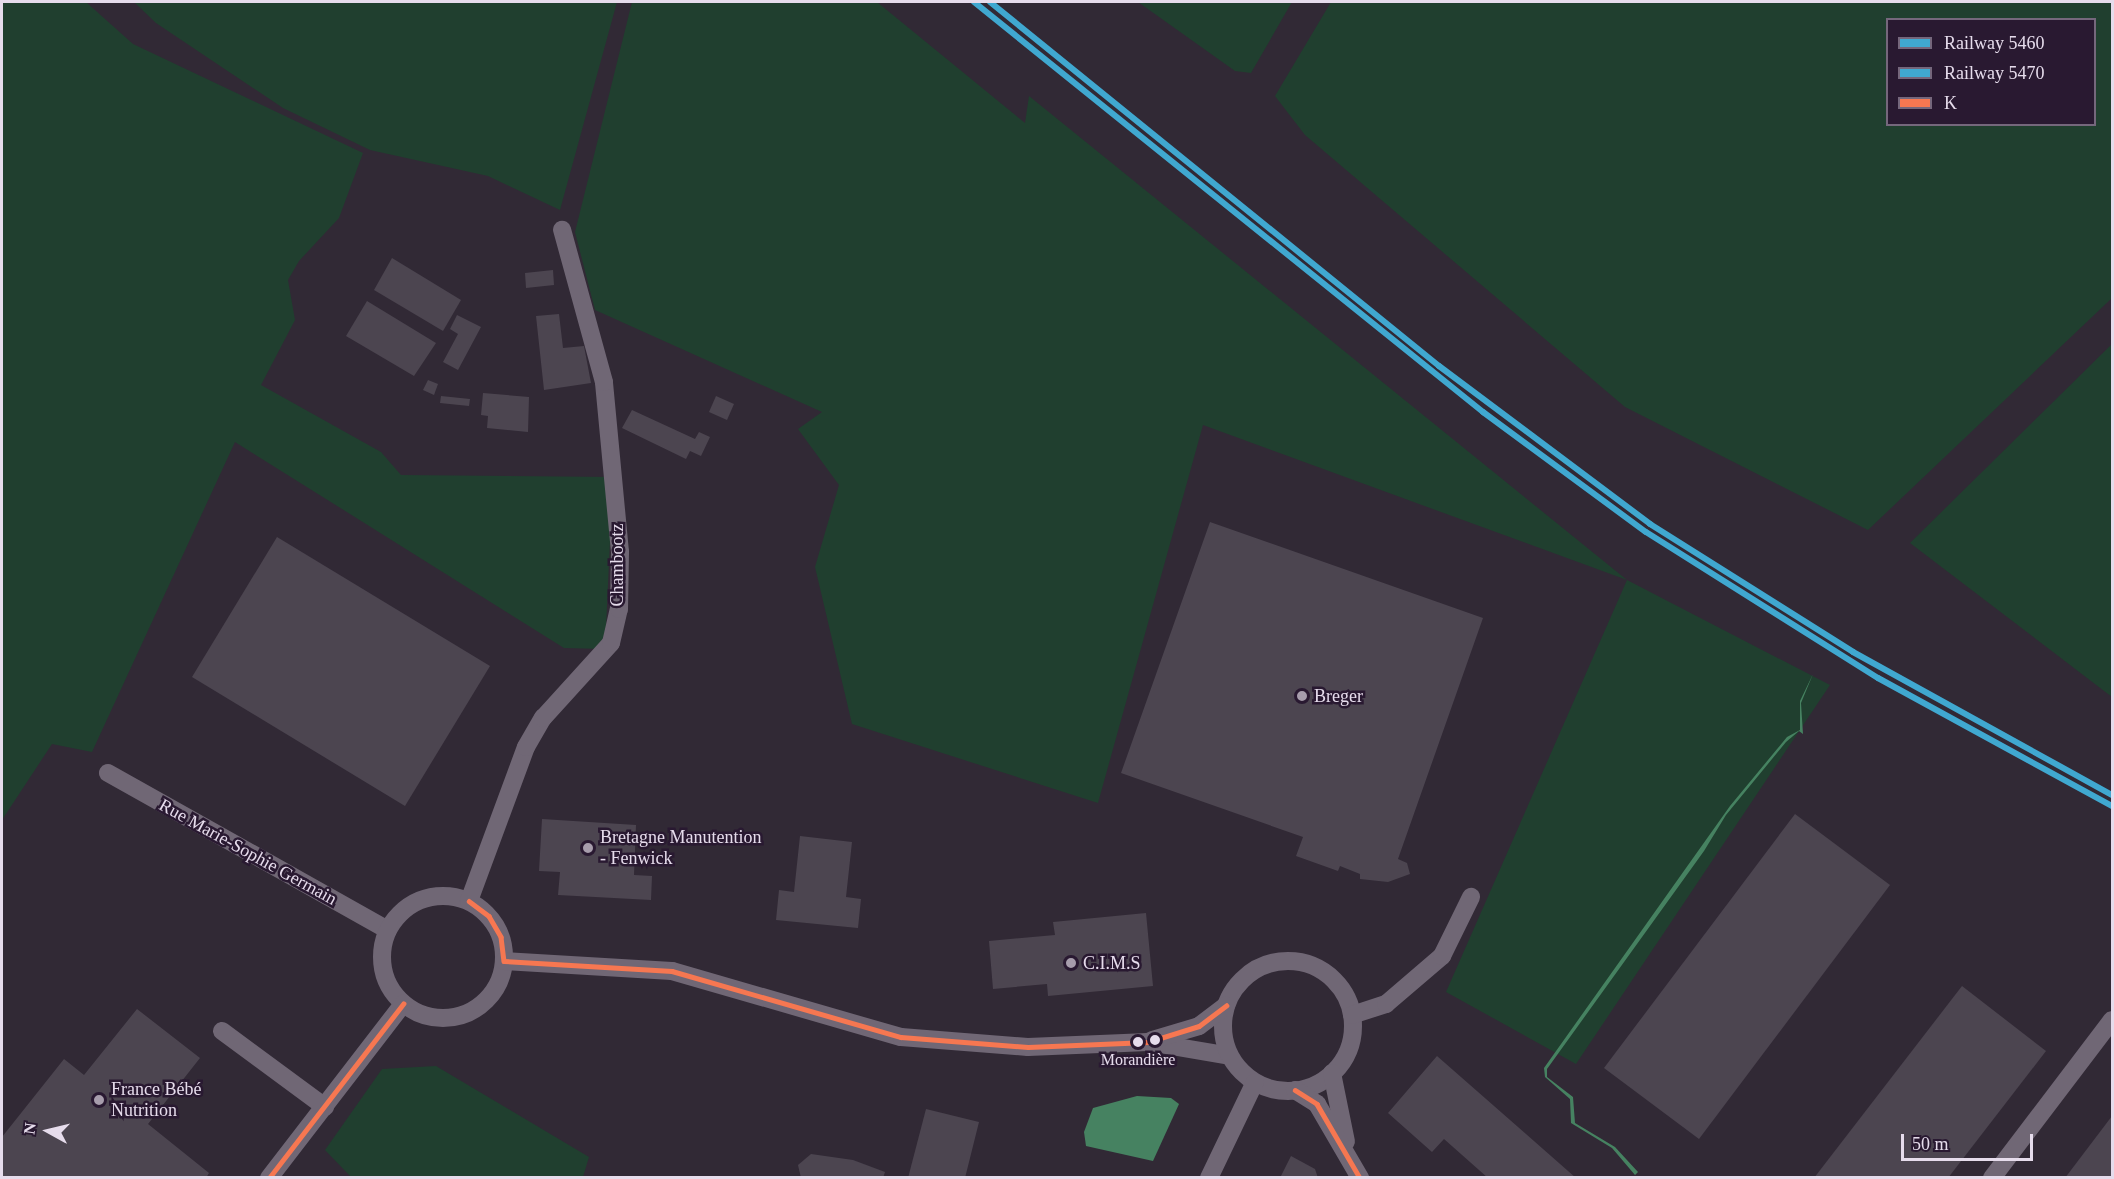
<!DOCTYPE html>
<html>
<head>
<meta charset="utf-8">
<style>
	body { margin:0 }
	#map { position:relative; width:2114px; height:1179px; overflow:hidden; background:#312935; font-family:Georgia,serif }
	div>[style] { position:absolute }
	.green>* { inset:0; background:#203f2f }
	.water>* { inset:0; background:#468261 }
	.building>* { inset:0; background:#4c4550 }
	.minor>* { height:18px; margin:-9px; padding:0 9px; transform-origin:9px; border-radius:9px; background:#706775 }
	.minor>.ring { margin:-9px; padding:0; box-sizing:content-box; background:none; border:18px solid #706775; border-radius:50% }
	.bus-1>* { height:4.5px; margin:-2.25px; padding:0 2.25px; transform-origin:2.25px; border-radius:2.25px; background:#f67751 }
	.rail-1>* { height:6px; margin:-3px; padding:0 3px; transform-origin:3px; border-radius:3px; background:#40a8d0 }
	.rail-2>* { height:6px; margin:-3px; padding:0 3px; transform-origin:3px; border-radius:3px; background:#40a8d0 }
	.dots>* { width:16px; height:16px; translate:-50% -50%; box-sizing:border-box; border:3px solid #291931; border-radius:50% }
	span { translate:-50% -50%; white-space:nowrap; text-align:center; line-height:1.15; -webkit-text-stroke:5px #291931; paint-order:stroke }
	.bus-label { font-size:16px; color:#e6dcec }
	.street-label { font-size:18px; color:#e6dcec }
	.poi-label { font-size:18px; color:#e6dcec }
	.left { translate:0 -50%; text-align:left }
	.frame { position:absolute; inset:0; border:3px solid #e6dcec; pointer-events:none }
	.legend { position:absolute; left:1886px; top:18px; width:210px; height:108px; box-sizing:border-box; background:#291931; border:2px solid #75677c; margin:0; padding:8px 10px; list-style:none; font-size:18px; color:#e6dcec }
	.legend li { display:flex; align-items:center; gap:12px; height:30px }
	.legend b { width:30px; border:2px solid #75677c }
	.north { position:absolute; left:18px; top:1101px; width:60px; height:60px; -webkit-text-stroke:4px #291931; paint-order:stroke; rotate:278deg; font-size:16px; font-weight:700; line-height:24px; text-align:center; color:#e6dcec }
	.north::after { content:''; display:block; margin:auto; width:21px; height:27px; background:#e6dcec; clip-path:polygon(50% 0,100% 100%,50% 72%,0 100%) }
	.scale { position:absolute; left:1901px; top:1134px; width:132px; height:27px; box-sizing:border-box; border:3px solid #e6dcec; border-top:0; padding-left:8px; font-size:18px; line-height:21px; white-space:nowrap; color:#e6dcec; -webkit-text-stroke:4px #291931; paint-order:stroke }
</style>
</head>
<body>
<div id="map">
	<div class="green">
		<i style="clip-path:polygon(2px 2px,86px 2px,133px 44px,363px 153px,339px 218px,299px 261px,288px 280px,295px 320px,261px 385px,381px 452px,401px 475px,613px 477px,605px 649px,564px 648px,235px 442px,92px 752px,52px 744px,2px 820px)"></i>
		<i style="clip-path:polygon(134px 2px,617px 2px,560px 210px,488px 176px,370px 150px,283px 108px,156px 23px)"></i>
		<i style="clip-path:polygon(632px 2px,877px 2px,1025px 123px,1029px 96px,1627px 580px,1830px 685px,1576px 1064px,1446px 992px,1627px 580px,1203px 425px,1098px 803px,852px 724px,815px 567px,839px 485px,798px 429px,822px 412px,595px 310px,575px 232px)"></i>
		<i style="clip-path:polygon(1138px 2px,1292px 2px,1251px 73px,1235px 71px)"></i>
		<i style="clip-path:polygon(evenodd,1331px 2px,2112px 2px,2112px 298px,1868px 530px,1625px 407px,1305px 135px,1275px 96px,1331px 2px,1888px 20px,2094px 20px,2094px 124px,1888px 124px,1888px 20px)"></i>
		<i style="clip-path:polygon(2112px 344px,2112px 697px,1910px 543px)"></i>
		<i style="clip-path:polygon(436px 1066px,589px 1157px,583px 1177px,351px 1177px,325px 1150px,382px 1069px)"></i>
	</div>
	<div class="water">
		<i style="clip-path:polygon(1813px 674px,1801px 703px,1803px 734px,1799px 731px,1786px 742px,1726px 815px,1704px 851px,1547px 1069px,1547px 1077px,1573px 1097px,1575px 1123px,1615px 1147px,1638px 1172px,1635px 1175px,1612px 1148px,1571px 1123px,1570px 1099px,1545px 1077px,1544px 1068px,1730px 806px,1787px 737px,1800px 730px,1800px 701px)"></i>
		<i style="clip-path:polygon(1137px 1096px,1171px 1098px,1179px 1104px,1153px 1161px,1086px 1146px,1084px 1132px,1093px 1108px)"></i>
	</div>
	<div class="building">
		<i style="clip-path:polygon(392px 258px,461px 300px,443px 331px,374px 290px)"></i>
		<i style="clip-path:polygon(553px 270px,554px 285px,526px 288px,525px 273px)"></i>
		<i style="clip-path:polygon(367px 301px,436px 343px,414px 376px,346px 336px)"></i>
		<i style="clip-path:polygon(559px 314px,563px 348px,584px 346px,591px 383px,544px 390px,536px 316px)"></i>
		<i style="clip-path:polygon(457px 315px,481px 327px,458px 370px,443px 362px,458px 334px,450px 329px)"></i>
		<i style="clip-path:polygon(428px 380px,438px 384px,434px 395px,423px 390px)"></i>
		<i style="clip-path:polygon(483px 393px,529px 397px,528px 432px,487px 428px,488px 416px,481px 415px)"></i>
		<i style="clip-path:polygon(441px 396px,470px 399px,469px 406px,440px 403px)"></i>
		<i style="clip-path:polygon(716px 396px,734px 404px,727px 420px,709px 412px)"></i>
		<i style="clip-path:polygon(632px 410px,695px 439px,699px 432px,710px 437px,701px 456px,690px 451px,686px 459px,622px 428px)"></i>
		<i style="clip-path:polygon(1210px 522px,1483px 618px,1398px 859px,1407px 863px,1410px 874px,1388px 882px,1360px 879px,1360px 874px,1340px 866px,1338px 871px,1296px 856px,1303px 837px,1121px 773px)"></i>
		<i style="clip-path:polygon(277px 537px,490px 666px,405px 806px,192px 677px)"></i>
		<i style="clip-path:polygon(1795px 814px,1890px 885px,1699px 1139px,1604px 1068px)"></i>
		<i style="clip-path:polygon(542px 819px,636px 825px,634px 875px,652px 876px,651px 900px,558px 895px,560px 872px,539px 871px)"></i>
		<i style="clip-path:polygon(800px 836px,852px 842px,846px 897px,861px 899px,858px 928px,776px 920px,779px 890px,794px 892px)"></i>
		<i style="clip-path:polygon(1146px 913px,1153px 986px,1048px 996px,1047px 984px,993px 989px,989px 941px,1055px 935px,1053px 922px)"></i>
		<i style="clip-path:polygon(1962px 986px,2046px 1051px,1948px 1178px,1814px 1178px)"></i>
		<i style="clip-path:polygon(137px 1009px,200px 1058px,148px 1124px,209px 1173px,206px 1178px,2px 1178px,2px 1137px,64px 1059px,84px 1075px)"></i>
		<i style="clip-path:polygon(1437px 1056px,1576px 1178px,1488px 1178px,1444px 1139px,1432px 1152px,1388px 1113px)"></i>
		<i style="clip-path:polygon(926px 1109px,979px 1122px,965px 1178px,908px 1178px)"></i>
		<i style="clip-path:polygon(2112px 1116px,2112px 1178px,2065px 1178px)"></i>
		<i style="clip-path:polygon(811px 1154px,853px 1160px,885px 1172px,883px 1178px,801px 1178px,798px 1165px)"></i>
		<i style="clip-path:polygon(1291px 1156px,1315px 1169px,1318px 1178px,1280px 1178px)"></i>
	</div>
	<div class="minor">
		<i style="left:108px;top:773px;width:321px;rotate:29.3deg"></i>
		<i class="ring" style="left:382px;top:896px;width:104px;height:104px"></i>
		<i style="left:469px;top:901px;width:164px;rotate:-69.7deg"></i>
		<i style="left:526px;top:747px;width:34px;rotate:-60deg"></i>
		<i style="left:543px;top:718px;width:101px;rotate:-47.8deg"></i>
		<i style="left:611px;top:643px;width:35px;rotate:-77deg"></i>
		<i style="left:619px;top:609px;width:57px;rotate:-89deg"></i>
		<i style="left:620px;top:552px;width:171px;rotate:-95.4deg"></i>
		<i style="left:604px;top:382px;width:158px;rotate:-105.4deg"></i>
		<i style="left:504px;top:961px;width:168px;rotate:3.4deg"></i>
		<i style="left:672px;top:971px;width:238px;rotate:16.1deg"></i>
		<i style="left:901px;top:1037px;width:127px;rotate:4.5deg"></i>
		<i style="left:1028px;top:1047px;width:120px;rotate:-2.4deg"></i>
		<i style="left:1148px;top:1042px;width:83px;rotate:9.7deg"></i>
		<i class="ring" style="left:1223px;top:961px;width:112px;height:112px"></i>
		<i style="left:1352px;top:1015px;width:36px;rotate:-18deg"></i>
		<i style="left:1386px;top:1004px;width:74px;rotate:-40.6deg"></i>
		<i style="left:1442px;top:956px;width:66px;rotate:-63.8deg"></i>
		<i style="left:222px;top:1031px;width:128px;rotate:36.4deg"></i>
		<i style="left:1152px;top:1040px;width:49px;rotate:-16.6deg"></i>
		<i style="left:1199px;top:1026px;width:34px;rotate:-37deg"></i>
		<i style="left:1332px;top:1073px;width:70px;rotate:78.5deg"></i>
		<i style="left:1295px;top:1090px;width:26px;rotate:32deg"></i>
		<i style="left:1317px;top:1104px;width:86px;rotate:59.8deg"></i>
		<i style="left:269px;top:1178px;width:220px;rotate:-52.4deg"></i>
		<i style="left:1209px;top:1178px;width:106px;rotate:-64.4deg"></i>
		<i style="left:1992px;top:1178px;width:198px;rotate:-52.8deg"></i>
	</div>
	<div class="bus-1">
		<i style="left:469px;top:901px;width:25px;rotate:37deg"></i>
		<i style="left:489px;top:916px;width:24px;rotate:60deg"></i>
		<i style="left:501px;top:937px;width:24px;rotate:83deg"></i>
		<i style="left:504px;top:961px;width:168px;rotate:3.4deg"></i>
		<i style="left:672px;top:971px;width:238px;rotate:16.1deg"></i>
		<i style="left:901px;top:1037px;width:127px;rotate:4.5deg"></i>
		<i style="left:1028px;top:1047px;width:120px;rotate:-2.4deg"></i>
		<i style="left:1148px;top:1042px;width:53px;rotate:-17.4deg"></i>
		<i style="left:1199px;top:1026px;width:34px;rotate:-37deg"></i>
		<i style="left:1295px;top:1090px;width:26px;rotate:32deg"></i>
		<i style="left:1317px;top:1104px;width:86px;rotate:59.8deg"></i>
		<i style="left:269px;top:1178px;width:220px;rotate:-52.4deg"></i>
	</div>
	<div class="rail-1">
		<i style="left:974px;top:2px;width:654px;rotate:38.85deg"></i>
		<i style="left:1483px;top:412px;width:202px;rotate:36.4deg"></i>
		<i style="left:1646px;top:532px;width:274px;rotate:32.2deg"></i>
		<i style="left:1878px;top:678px;width:267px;rotate:28.7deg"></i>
	</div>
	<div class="rail-2">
		<i style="left:990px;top:2px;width:578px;rotate:39.03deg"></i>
		<i style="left:1439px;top:366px;width:264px;rotate:36.8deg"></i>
		<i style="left:1650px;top:524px;width:240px;rotate:32.2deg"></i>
		<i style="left:1853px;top:652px;width:296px;rotate:28.9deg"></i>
	</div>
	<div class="dots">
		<i style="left:1302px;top:696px;background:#a79dac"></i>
		<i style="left:588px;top:848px;background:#a79dac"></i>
		<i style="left:1071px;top:963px;background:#a79dac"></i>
		<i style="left:1155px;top:1040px;background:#e6dcec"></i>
		<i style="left:1138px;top:1042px;background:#e6dcec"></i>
		<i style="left:99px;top:1100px;background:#a79dac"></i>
	</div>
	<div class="bus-label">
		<span style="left:1138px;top:1060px">Morandière</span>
	</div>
	<div class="street-label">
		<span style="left:617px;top:565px;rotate:-90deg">Chambootz</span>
		<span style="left:248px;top:852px;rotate:29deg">Rue Marie-Sophie Germain</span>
	</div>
	<div class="poi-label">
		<span class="left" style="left:1314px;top:696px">Breger</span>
		<span class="left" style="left:600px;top:848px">Bretagne Manutention<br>- Fenwick</span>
		<span class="left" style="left:1083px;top:963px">C.I.M.S</span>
		<span class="left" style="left:111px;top:1100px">France Bébé<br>Nutrition</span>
	</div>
	<div class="frame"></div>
	<ul class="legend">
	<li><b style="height:8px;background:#40a8d0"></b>Railway 5460</li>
	<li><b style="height:8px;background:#40a8d0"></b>Railway 5470</li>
	<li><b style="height:8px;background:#f67751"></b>K</li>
	</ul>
	<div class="north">N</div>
	<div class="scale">50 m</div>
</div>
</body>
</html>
